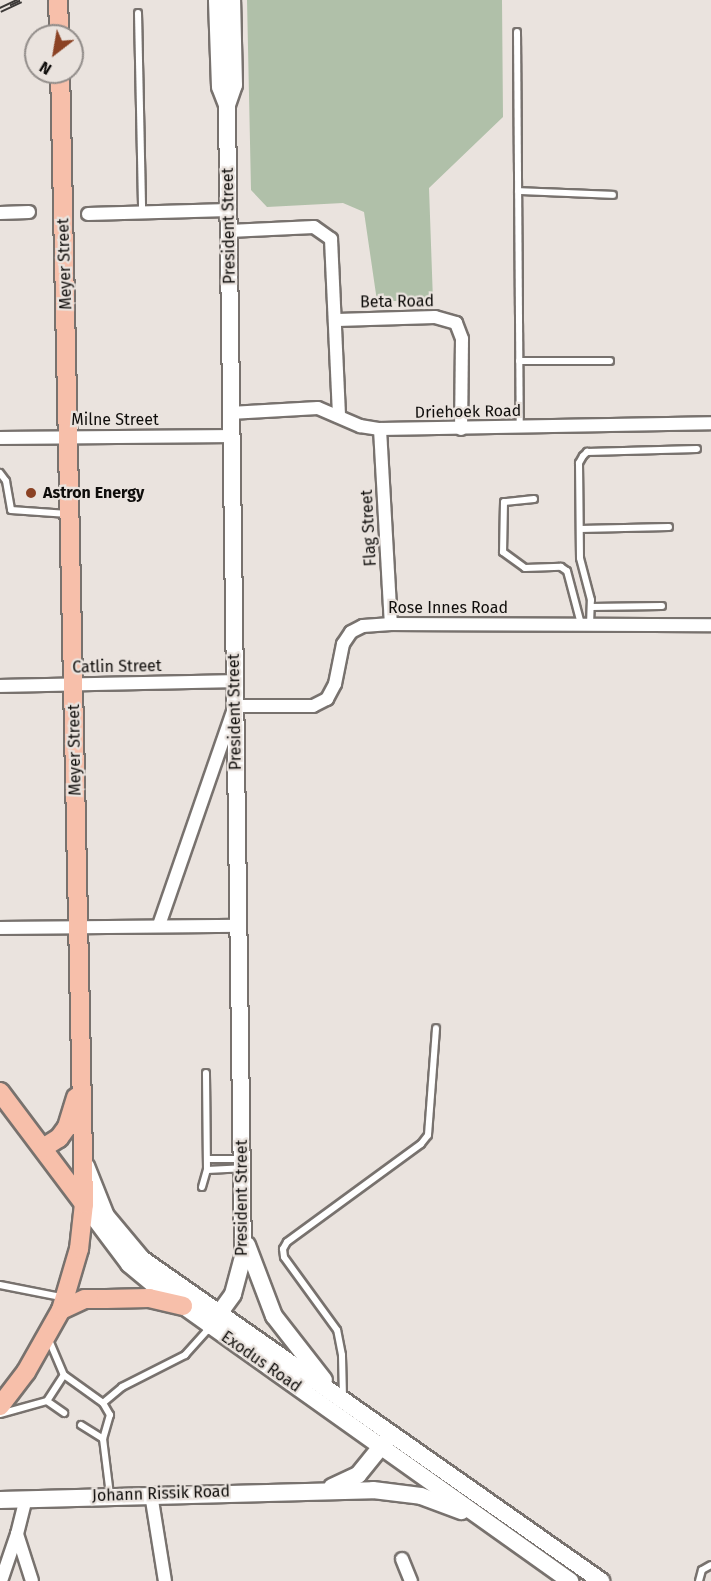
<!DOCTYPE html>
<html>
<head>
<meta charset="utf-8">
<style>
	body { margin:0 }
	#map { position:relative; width:711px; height:1581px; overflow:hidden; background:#eae3de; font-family:"Fira Sans",sans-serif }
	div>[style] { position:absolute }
	.green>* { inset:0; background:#b0c0a9 }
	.roads { filter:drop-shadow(2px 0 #78726e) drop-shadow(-2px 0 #78726e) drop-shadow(0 2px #78726e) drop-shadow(0 -2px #78726e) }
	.lane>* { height:6px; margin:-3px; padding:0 3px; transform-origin:3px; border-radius:3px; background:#fff }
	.street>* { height:12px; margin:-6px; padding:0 6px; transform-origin:6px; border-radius:6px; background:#fff }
	.secondary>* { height:16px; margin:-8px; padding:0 8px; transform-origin:8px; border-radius:8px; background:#fff }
	.primary>* { height:18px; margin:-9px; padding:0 9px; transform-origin:9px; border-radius:9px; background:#f7bfaa }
	.rail>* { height:6px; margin-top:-3px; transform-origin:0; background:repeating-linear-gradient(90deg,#eae3de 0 11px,#3d3a38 0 22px); box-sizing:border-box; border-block:2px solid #3d3a38 }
	.dots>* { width:16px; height:16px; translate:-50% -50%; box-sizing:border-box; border:3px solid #eae3de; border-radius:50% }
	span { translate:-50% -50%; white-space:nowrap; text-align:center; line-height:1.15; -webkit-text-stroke:4.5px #eae3de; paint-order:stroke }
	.street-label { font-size:16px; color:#0f0d0b }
	.poi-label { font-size:16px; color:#0f0d0b; font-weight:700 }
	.left { translate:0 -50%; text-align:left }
	.north { position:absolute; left:24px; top:24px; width:60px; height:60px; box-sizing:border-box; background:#eae3de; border:2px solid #928d8a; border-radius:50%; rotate:211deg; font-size:16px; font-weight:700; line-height:24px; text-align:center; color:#0f0d0b }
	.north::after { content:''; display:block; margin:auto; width:21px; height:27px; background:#8b4224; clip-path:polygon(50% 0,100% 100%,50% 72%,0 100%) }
</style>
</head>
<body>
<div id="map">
	<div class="green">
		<i style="clip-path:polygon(247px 0,502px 0,503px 117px,429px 188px,433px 301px,377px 301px,364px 212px,343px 203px,267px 207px,251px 190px)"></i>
	</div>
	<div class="roads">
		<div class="lane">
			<i style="left:138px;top:13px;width:199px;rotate:88.8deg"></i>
			<i style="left:517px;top:32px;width:395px;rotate:89.6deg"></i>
			<i style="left:518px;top:191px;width:95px;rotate:2.4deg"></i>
			<i style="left:519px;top:361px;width:91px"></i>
			<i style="left:0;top:473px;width:10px;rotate:53deg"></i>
			<i style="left:6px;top:481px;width:29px;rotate:80deg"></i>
			<i style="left:11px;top:510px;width:57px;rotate:4deg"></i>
			<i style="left:534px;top:499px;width:30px;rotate:174deg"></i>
			<i style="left:504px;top:502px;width:50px;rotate:91.1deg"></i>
			<i style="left:503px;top:552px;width:27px;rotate:36deg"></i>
			<i style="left:525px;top:568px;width:36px;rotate:-2deg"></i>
			<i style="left:561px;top:567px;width:7px;rotate:34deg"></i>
			<i style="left:567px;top:571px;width:55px;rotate:75.2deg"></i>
			<i style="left:580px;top:529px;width:89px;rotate:-1.3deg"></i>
			<i style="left:591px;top:607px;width:71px;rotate:-0.8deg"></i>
			<i style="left:590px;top:625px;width:25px;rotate:-88deg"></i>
			<i style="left:591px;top:600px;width:43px;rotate:-104.7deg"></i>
			<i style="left:580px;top:558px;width:95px;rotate:-90.6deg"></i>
			<i style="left:579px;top:463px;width:8px;rotate:-60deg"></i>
			<i style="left:583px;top:456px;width:6px;rotate:-45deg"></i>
			<i style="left:587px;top:452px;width:110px;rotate:-1.6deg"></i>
			<i style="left:207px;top:1159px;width:33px"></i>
			<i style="left:207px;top:1170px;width:35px;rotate:-3deg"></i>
			<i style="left:202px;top:1187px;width:18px;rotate:-74deg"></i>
			<i style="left:207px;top:1170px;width:97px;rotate:-90.6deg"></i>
			<i style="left:0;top:1285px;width:62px;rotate:11.1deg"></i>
			<i style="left:49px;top:1340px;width:38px;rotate:67deg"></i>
			<i style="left:64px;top:1375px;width:48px;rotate:35.7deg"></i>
			<i style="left:343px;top:1397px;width:42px;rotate:-91.4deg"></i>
			<i style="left:342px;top:1355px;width:25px;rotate:-101deg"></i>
			<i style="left:337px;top:1330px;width:90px;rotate:-126deg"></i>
			<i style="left:284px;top:1257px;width:8px;rotate:-97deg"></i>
			<i style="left:283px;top:1249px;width:8px;rotate:-60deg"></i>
			<i style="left:287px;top:1242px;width:166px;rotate:-36.2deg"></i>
			<i style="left:421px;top:1144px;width:11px;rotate:-52deg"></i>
			<i style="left:428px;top:1135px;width:107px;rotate:-85.7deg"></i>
			<i style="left:47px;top:1401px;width:21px;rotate:35deg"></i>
			<i style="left:0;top:1414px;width:49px;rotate:-15.5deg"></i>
			<i style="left:47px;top:1401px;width:31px;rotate:-57deg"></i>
			<i style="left:81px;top:1425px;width:26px;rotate:32deg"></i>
			<i style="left:110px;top:1495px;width:56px;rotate:-97.1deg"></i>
			<i style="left:103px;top:1439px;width:25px;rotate:-74deg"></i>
			<i style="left:110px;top:1415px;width:14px;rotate:-120deg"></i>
			<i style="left:103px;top:1403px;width:25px;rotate:-40deg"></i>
			<i style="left:122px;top:1387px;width:71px;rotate:-26.9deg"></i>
			<i style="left:185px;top:1355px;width:38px;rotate:-48deg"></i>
			<i style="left:699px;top:1581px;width:11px;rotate:-75deg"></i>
			<i style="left:702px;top:1570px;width:10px;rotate:-29deg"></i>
		</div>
		<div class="street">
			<i style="left:0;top:213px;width:29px;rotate:-2deg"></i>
			<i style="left:88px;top:214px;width:141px;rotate:-1.6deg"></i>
			<i style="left:229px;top:231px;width:85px;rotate:-2.7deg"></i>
			<i style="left:314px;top:227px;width:21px;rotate:35deg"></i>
			<i style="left:331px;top:239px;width:176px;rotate:87.4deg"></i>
			<i style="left:337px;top:320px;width:98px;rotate:-1.8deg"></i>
			<i style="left:435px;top:317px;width:22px;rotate:16deg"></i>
			<i style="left:456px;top:323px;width:17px;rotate:69deg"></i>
			<i style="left:462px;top:339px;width:90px;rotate:90.6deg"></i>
			<i style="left:230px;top:413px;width:88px;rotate:-3.3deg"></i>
			<i style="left:318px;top:408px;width:46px;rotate:23.2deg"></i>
			<i style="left:360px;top:426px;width:20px;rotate:9deg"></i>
			<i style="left:380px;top:429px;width:331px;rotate:-1deg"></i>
			<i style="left:380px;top:429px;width:195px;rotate:86.8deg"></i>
			<i style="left:0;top:438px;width:230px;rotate:-0.5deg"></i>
			<i style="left:0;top:686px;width:234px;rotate:-1.2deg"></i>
			<i style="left:159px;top:925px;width:232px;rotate:-70.9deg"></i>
			<i style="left:235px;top:706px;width:78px"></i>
			<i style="left:313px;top:706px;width:16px;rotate:-27deg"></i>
			<i style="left:327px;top:699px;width:17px;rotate:-62deg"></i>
			<i style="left:335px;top:684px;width:41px;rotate:-78.7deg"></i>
			<i style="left:343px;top:644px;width:14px;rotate:-56deg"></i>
			<i style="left:351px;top:632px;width:13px;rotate:-27deg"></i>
			<i style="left:363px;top:626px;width:28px;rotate:-4deg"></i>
			<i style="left:391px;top:624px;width:320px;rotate:0.2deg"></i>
			<i style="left:0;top:928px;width:238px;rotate:-0.5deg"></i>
			<i style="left:151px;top:1494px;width:88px;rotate:80.9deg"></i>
			<i style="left:26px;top:1498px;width:37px;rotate:104deg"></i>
			<i style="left:17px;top:1534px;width:49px;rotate:72.3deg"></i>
			<i style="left:402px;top:1559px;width:24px;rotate:68deg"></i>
			<i style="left:1px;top:1581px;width:50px;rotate:-71.2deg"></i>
		</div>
		<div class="secondary">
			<i style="left:227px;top:105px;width:21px;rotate:-71deg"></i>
			<i style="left:234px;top:85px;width:85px;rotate:-91.3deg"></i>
			<i style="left:86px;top:1166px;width:54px;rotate:68.2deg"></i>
			<i style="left:106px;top:1216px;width:56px;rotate:50.1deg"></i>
			<i style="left:142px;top:1259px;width:561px;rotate:35.05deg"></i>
			<i style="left:84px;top:1204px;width:75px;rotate:53.1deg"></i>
			<i style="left:129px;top:1264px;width:33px;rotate:40deg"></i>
			<i style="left:154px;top:1285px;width:511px;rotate:35.43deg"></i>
			<i style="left:247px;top:1245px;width:76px;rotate:69.2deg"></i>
			<i style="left:274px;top:1316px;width:81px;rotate:52deg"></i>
			<i style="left:210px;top:1326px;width:39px;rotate:-54deg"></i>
			<i style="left:233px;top:1294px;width:38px;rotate:-75deg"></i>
			<i style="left:243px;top:1257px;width:1152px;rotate:-90.8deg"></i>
			<i style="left:227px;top:105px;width:19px;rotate:-111deg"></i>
			<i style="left:220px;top:87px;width:87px;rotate:-92deg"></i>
			<i style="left:332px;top:1487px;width:29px;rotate:-25deg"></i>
			<i style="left:358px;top:1475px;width:48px;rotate:-51deg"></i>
			<i style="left:0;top:1500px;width:373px;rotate:-1.5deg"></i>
			<i style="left:373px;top:1490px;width:48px;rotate:7.1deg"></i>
			<i style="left:421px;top:1496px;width:43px;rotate:20.6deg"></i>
		</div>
		<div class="primary">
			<i style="left:58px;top:0;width:36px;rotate:88deg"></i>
			<i style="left:0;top:1092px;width:140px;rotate:53.1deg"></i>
			<i style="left:43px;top:1148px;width:19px;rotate:-32deg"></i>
			<i style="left:59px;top:1138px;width:14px;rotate:-54deg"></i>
			<i style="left:67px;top:1127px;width:31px;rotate:-73deg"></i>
			<i style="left:61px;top:1310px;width:26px;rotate:-25deg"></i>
			<i style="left:85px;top:1299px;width:21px"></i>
			<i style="left:106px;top:1299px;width:43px;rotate:-1.3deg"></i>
			<i style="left:149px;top:1298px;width:35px;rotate:13deg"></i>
			<i style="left:0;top:1406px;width:43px;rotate:-52.6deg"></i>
			<i style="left:26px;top:1372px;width:71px;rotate:-60.6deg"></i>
			<i style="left:61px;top:1310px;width:64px;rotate:-73.6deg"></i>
			<i style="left:79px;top:1249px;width:45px;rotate:-83.7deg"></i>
			<i style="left:84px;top:1204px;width:1132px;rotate:-91.21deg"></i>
		</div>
	</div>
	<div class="rail">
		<i style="left:0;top:10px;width:23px;rotate:-25deg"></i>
	</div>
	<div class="dots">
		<i style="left:31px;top:493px;background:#8b4224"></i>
	</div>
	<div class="street-label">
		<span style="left:229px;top:226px;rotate:-91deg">President Street</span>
		<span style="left:65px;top:264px;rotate:-92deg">Meyer Street</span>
		<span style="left:397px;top:302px;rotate:-1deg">Beta Road</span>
		<span style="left:468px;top:412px;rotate:-1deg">Driehoek Road</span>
		<span style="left:115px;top:420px">Milne Street</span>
		<span style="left:369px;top:528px;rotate:-93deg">Flag Street</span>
		<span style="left:448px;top:608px">Rose Innes Road</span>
		<span style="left:117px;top:667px;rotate:-1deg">Catlin Street</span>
		<span style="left:235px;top:712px;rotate:-91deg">President Street</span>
		<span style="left:75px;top:750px;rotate:-91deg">Meyer Street</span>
		<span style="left:242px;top:1198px;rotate:-90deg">President Street</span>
		<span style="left:261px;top:1362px;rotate:35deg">Exodus Road</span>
		<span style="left:161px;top:1494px;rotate:-2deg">Johann Rissik Road</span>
	</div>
	<div class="poi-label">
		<span class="left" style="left:43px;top:493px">Astron Energy</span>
	</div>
	<div class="north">N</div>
</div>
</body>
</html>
